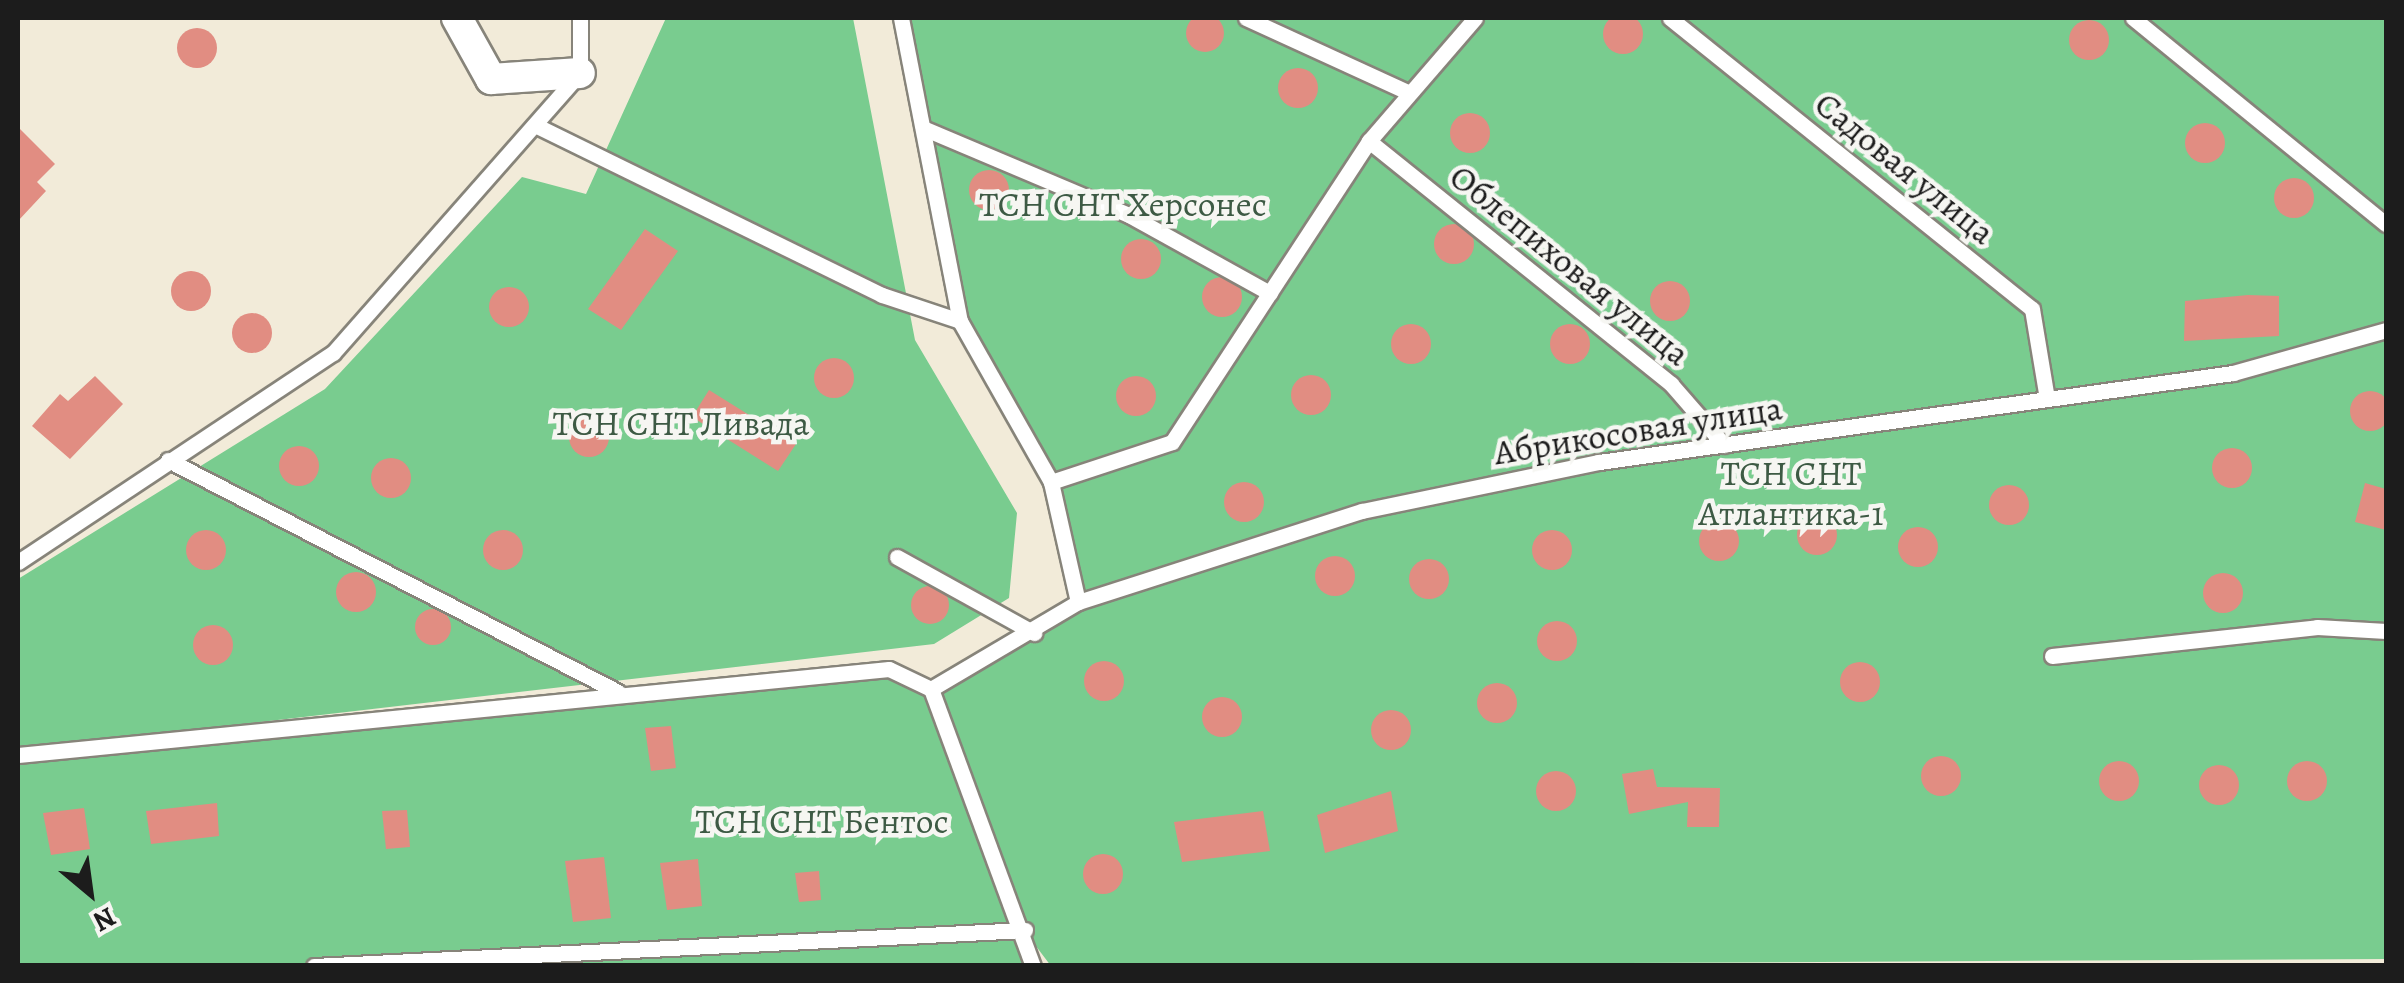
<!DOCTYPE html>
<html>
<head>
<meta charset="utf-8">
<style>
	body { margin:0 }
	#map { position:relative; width:2404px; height:983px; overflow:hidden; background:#f2ebd9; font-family:Alegreya,serif }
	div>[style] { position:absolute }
	.green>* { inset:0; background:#79cc8f }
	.building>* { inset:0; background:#e18d82 }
	.round { border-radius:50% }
	.roads { filter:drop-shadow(2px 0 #87847a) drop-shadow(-2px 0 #87847a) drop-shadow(0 2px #87847a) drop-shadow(0 -2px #87847a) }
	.lane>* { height:15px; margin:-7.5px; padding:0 7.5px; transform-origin:7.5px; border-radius:7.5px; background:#fff }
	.street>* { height:30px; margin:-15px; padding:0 15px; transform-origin:15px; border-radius:15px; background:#fff }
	span { translate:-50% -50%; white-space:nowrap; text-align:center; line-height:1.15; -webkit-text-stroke:9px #f6f6f2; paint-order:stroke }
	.street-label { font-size:35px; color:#1c1c1c }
	.park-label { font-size:35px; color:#3d5a44 }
	.frame { position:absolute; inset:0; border:20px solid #1c1c1c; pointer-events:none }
	.north { position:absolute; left:40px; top:843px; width:100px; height:100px; -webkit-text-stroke:8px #f6f6f2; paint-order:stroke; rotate:151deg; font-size:28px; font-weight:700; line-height:40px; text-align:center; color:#1c1c1c }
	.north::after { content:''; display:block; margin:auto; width:35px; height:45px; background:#1c1c1c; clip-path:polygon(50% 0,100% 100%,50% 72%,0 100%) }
</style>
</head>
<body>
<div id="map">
	<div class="green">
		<i style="clip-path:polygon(666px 18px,853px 18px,915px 340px,1017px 513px,1009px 598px,934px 644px,18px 750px,18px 579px,325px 389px,522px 177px,586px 194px)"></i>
		<i style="clip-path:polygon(892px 18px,2386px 18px,2386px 959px,1051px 966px,1026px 933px,1033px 965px,18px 966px,18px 758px,889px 669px,931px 689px,1077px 602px,1051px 482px,960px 321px)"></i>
	</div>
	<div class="building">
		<i class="round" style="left:1186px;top:14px;width:38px;height:38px"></i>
		<i class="round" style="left:1603px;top:14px;width:40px;height:40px"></i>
		<i class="round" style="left:2069px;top:20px;width:40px;height:40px"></i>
		<i class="round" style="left:177px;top:28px;width:40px;height:40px"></i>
		<i class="round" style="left:1278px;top:68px;width:40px;height:40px"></i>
		<i class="round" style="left:1450px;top:113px;width:40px;height:40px"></i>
		<i class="round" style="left:2185px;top:123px;width:40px;height:40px"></i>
		<i style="clip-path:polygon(18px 127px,55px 164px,37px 182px,46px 191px,18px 221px)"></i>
		<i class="round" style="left:969px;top:170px;width:40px;height:40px"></i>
		<i class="round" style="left:2274px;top:178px;width:40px;height:40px"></i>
		<i class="round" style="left:1434px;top:224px;width:40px;height:40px"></i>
		<i style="clip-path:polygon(645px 229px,678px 251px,621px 330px,588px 309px)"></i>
		<i class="round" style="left:1121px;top:239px;width:40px;height:40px"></i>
		<i class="round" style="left:171px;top:271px;width:40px;height:40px"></i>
		<i class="round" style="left:1202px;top:277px;width:40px;height:40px"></i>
		<i class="round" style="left:1650px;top:281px;width:40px;height:40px"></i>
		<i class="round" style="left:489px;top:287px;width:40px;height:40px"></i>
		<i style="clip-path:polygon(2248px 295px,2279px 296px,2279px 336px,2184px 341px,2185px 301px)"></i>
		<i class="round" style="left:232px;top:313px;width:40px;height:40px"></i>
		<i class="round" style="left:1391px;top:324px;width:40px;height:40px"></i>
		<i class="round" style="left:1550px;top:324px;width:40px;height:40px"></i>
		<i class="round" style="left:814px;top:358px;width:40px;height:40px"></i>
		<i class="round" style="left:1291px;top:375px;width:40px;height:40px"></i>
		<i class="round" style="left:1116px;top:376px;width:40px;height:40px"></i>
		<i style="clip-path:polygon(95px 376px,123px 404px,70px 459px,32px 426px,60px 394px,68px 401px)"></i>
		<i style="clip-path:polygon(709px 390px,796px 444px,778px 471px,692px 417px)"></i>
		<i class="round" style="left:2350px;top:391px;width:40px;height:40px"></i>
		<i class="round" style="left:569px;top:417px;width:40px;height:40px"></i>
		<i class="round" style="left:279px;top:446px;width:40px;height:40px"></i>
		<i class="round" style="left:2212px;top:448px;width:40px;height:40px"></i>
		<i class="round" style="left:371px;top:458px;width:40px;height:40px"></i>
		<i class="round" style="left:1224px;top:482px;width:40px;height:40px"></i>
		<i style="clip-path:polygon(2365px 483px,2386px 489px,2386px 530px,2355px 522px)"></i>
		<i class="round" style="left:1989px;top:485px;width:40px;height:40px"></i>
		<i class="round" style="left:1797px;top:515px;width:40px;height:40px"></i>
		<i class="round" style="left:1699px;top:521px;width:40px;height:40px"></i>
		<i class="round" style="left:1898px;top:527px;width:40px;height:40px"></i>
		<i class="round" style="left:186px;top:530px;width:40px;height:40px"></i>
		<i class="round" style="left:483px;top:530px;width:40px;height:40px"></i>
		<i class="round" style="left:1532px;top:530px;width:40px;height:40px"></i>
		<i class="round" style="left:1315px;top:556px;width:40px;height:40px"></i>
		<i class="round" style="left:1409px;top:559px;width:40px;height:40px"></i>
		<i class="round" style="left:336px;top:572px;width:40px;height:40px"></i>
		<i class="round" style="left:2203px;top:573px;width:40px;height:40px"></i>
		<i class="round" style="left:911px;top:586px;width:38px;height:38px"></i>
		<i class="round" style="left:415px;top:609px;width:36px;height:36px"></i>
		<i class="round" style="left:1537px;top:621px;width:40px;height:40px"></i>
		<i class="round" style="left:193px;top:625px;width:40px;height:40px"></i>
		<i class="round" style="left:1084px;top:661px;width:40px;height:40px"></i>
		<i class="round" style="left:1840px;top:662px;width:40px;height:40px"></i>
		<i class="round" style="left:1477px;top:683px;width:40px;height:40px"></i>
		<i class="round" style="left:1202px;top:697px;width:40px;height:40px"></i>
		<i class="round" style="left:1371px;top:710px;width:40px;height:40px"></i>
		<i style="clip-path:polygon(671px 726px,676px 768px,651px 771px,645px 728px)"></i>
		<i class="round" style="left:1921px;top:756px;width:40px;height:40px"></i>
		<i class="round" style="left:2099px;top:761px;width:40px;height:40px"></i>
		<i class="round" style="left:2287px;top:761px;width:40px;height:40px"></i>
		<i class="round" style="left:2199px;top:765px;width:40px;height:40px"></i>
		<i style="clip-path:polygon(1653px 769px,1657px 787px,1720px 788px,1719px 827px,1687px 827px,1688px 802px,1629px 814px,1622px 774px)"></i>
		<i class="round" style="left:1536px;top:771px;width:40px;height:40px"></i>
		<i style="clip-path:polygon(1391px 791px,1398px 831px,1325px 853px,1317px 815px)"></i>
		<i style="clip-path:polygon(217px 803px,219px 836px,151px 844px,146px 811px)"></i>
		<i style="clip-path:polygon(84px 808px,90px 849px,51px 855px,43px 813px)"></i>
		<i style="clip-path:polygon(407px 810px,410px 847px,386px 849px,382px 811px)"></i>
		<i style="clip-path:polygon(1263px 811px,1270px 851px,1182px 862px,1174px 822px)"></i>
		<i class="round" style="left:1083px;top:854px;width:40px;height:40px"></i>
		<i style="clip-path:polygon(604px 857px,611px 918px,573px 922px,565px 861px)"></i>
		<i style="clip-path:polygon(698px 859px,702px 906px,667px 910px,660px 863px)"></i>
		<i style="clip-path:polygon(819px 871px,821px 900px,799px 902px,795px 873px)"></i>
	</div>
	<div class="roads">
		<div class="lane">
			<i style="left:901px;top:18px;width:309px;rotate:79deg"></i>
			<i style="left:960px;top:321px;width:185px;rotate:60.5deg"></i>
			<i style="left:1246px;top:18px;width:178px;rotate:24.6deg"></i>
			<i style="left:1670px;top:18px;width:464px;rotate:38.8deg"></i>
			<i style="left:2032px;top:309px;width:91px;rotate:80.5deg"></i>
			<i style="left:2133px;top:18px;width:326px;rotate:39.2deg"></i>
			<i style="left:535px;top:125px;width:386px;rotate:26.1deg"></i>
			<i style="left:882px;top:295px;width:82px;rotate:18.4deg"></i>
			<i style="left:923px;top:128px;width:224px;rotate:22.9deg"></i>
			<i style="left:1129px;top:215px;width:161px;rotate:29deg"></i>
			<i style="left:1369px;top:141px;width:388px;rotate:38.8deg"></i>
			<i style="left:1671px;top:384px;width:81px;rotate:49deg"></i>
			<i style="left:168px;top:460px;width:506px;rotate:27.27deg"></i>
			<i style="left:897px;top:557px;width:157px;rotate:29deg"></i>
			<i style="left:18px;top:562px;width:378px;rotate:-33.6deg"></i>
			<i style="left:333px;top:353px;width:373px;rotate:-48.6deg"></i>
			<i style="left:580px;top:73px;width:55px;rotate:-90deg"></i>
			<i style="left:1078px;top:602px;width:123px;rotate:-102.7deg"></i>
			<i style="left:1051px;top:482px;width:127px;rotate:-18.3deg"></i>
			<i style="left:1172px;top:442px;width:360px;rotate:-56.8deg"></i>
			<i style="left:1369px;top:141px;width:162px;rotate:-49.2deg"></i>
			<i style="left:2052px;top:656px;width:267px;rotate:-6.2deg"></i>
			<i style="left:2317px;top:627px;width:69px;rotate:3.3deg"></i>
			<i style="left:931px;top:689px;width:171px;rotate:-30.6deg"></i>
			<i style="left:1078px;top:602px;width:298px;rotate:-17.8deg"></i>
			<i style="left:1362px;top:511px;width:242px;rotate:-11.7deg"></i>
			<i style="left:1599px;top:462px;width:640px;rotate:-7.99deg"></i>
			<i style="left:2233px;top:373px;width:159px;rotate:-15.7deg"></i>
			<i style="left:18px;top:755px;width:875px;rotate:-5.64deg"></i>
			<i style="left:889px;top:669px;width:47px;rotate:25.5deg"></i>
			<i style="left:931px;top:689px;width:295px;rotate:69.8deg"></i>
			<i style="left:314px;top:966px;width:712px;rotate:-2.9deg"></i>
		</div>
		<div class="street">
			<i style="left:457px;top:18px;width:70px;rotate:60.9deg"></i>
			<i style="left:491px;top:79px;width:89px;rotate:-3.9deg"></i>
		</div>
	</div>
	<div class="street-label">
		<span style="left:1905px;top:168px;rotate:39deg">Садовая улица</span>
		<span style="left:1570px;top:265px;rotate:39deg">Облепиховая улица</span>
		<span style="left:1638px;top:430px;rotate:-9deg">Абрикосовая улица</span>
	</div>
	<div class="park-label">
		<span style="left:1123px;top:204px">ТСН СНТ Херсонес</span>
		<span style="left:681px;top:423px">ТСН СНТ Ливада</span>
		<span style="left:1791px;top:493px">ТСН СНТ<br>Атлантика-1</span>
		<span style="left:822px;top:821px">ТСН СНТ Бентос</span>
	</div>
	<div class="frame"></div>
	<div class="north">N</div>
</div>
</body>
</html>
